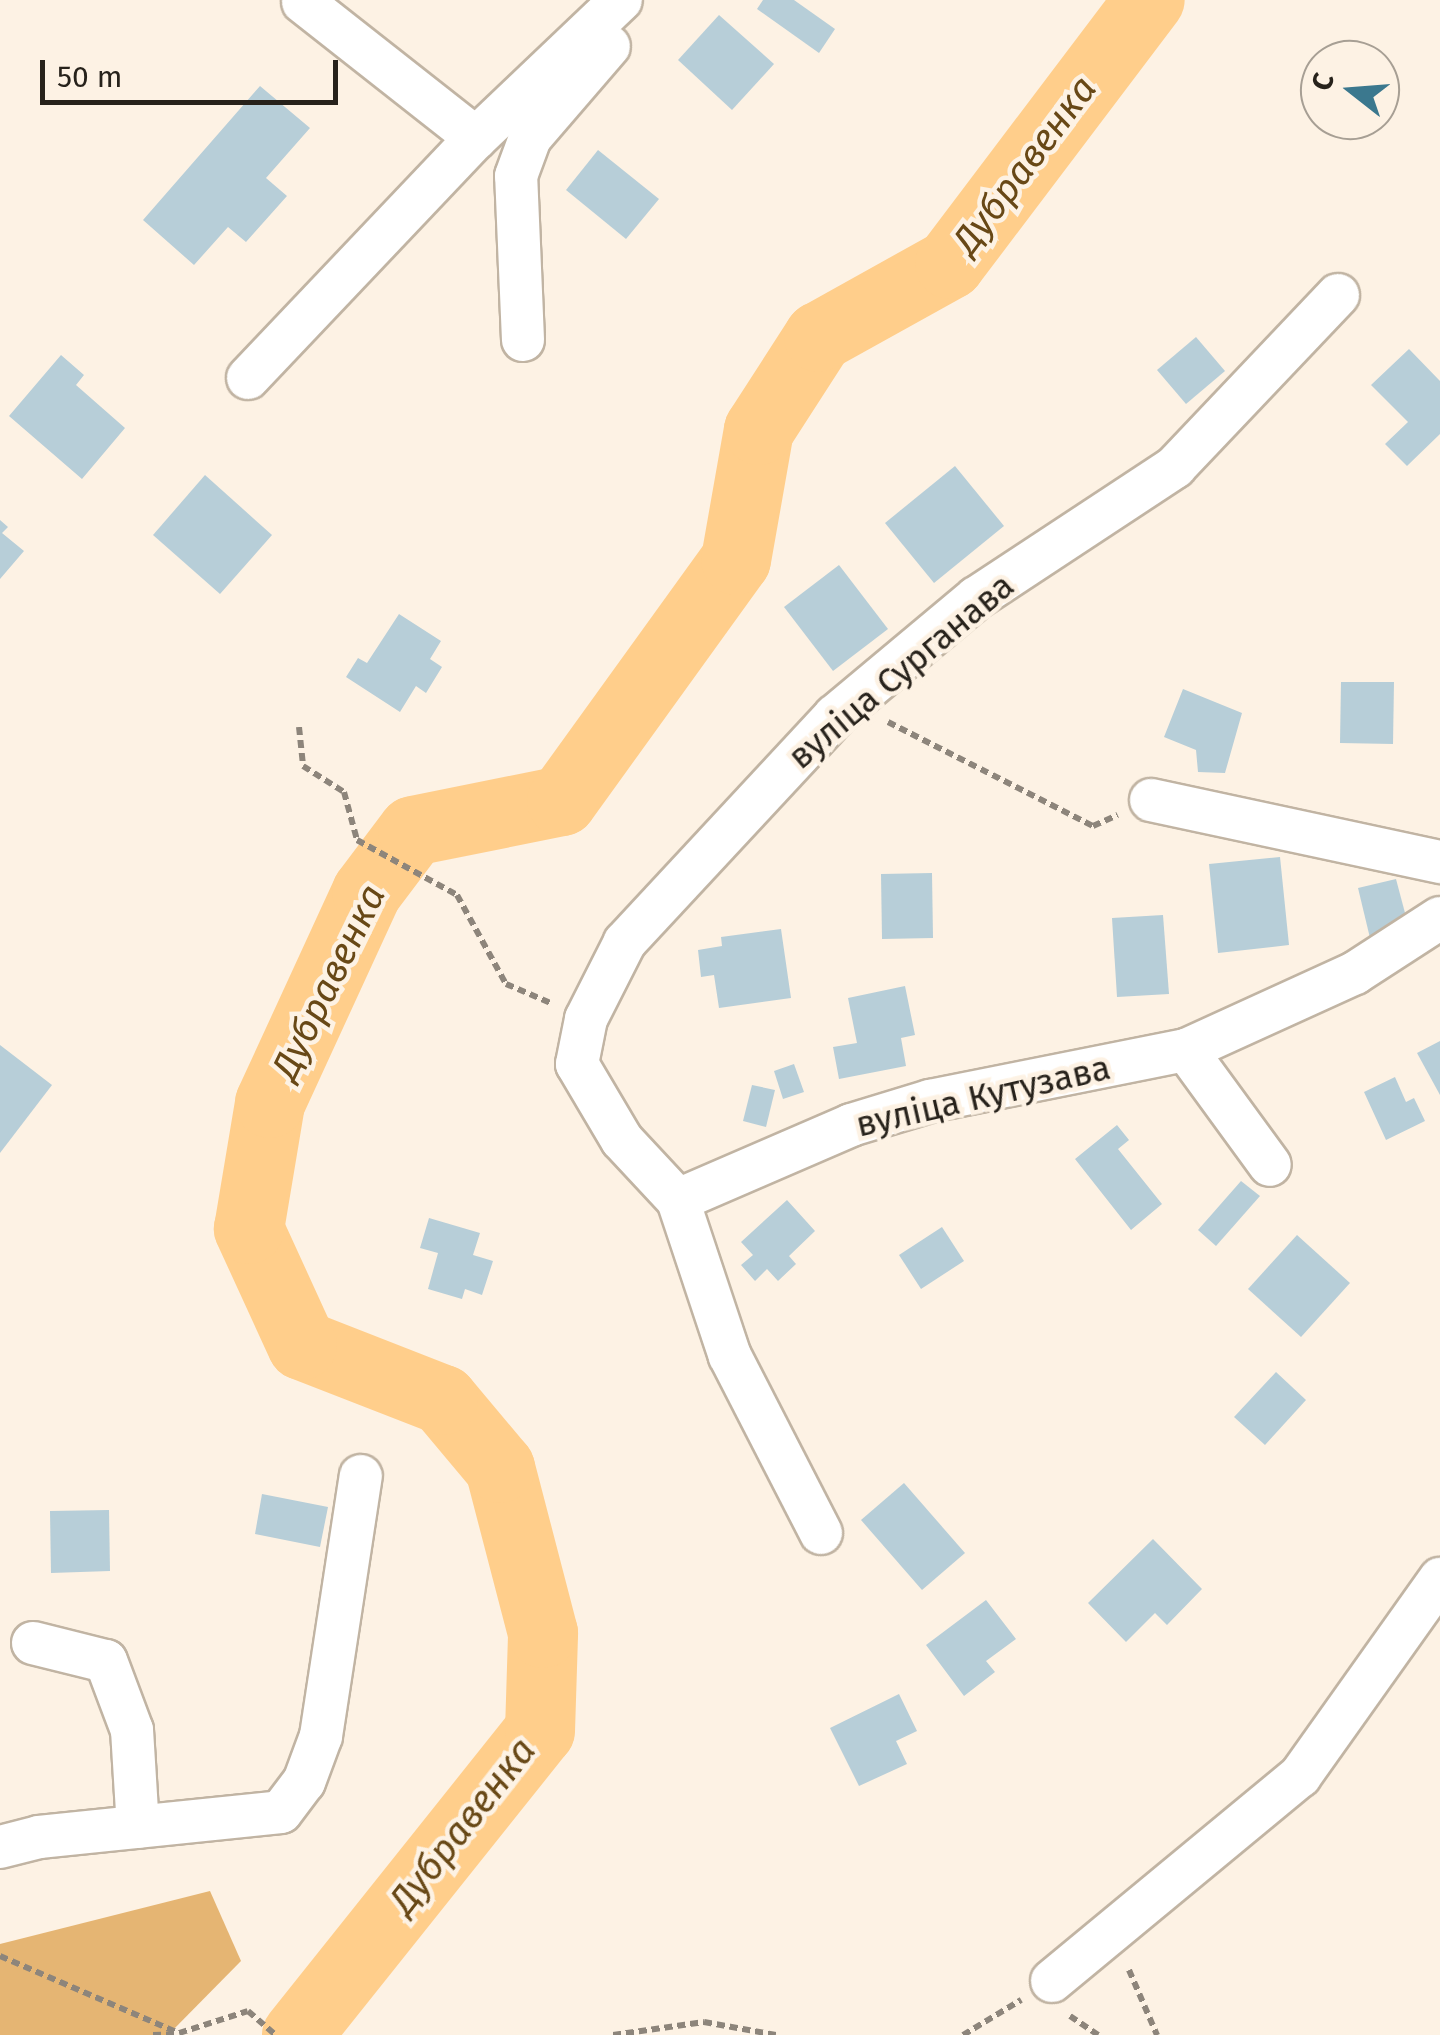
<!DOCTYPE html>
<html>
<head>
<meta charset="utf-8">
<style>
	body { margin:0 }
	#map { position:relative; width:1440px; height:2035px; overflow:hidden; background:#fdf2e4; font-family:"Fira Sans",sans-serif }
	div>[style] { position:absolute }
	.forest>* { inset:0; background:#e5b573 }
	.river>* { height:70px; margin:-35px; padding:0 35px; transform-origin:35px; border-radius:35px; background:#ffce8b }
	.building>* { inset:0; background:#b7ced8 }
	.path>* { height:6px; margin-top:-3px; transform-origin:0; background:repeating-linear-gradient(90deg,#8d857b 0 8px,transparent 0 13px) }
	.roads { filter:drop-shadow(2px 0 #c1b4a3) drop-shadow(-2px 0 #c1b4a3) drop-shadow(0 2px #c1b4a3) drop-shadow(0 -2px #c1b4a3) }
	.minor>* { height:42px; margin:-21px; padding:0 21px; transform-origin:21px; border-radius:21px; background:#fff }
	span { translate:-50% -50%; white-space:nowrap; text-align:center; line-height:1.15; -webkit-text-stroke:9px #fdf2e4; paint-order:stroke }
	.street-label { font-size:35px; color:#27221b }
	.water-label { font-size:38px; color:#684816; font-style:italic }
	.north { position:absolute; left:1300px; top:40px; width:100px; height:100px; box-sizing:border-box; background:#fdf2e4; border:2px solid #a79f94; border-radius:50%; rotate:287deg; font-size:28px; font-weight:700; line-height:40px; text-align:center; color:#27221b }
	.north::after { content:''; display:block; margin:auto; width:35px; height:45px; background:#3b788e; clip-path:polygon(50% 0,100% 100%,50% 72%,0 100%) }
	.scale { position:absolute; left:40px; top:60px; width:298px; height:45px; box-sizing:border-box; border:5px solid #27221b; border-top:0; padding-left:12px; font-size:30px; line-height:35px; white-space:nowrap; color:#27221b; -webkit-text-stroke:8px #fdf2e4; paint-order:stroke }
</style>
</head>
<body>
<div id="map">
	<div class="forest">
		<i style="clip-path:polygon(210px 1891px,241px 1961px,168px 2035px,0 2035px,0 1944px)"></i>
	</div>
	<div class="river">
		<i style="left:297px;top:2035px;width:389px;rotate:-51.4deg"></i>
		<i style="left:540px;top:1731px;width:98px;rotate:-88.2deg"></i>
		<i style="left:543px;top:1633px;width:171px;rotate:-104.6deg"></i>
		<i style="left:500px;top:1468px;width:89px;rotate:-130deg"></i>
		<i style="left:443px;top:1400px;width:151px;rotate:-158.7deg"></i>
		<i style="left:302px;top:1345px;width:128px;rotate:-114.6deg"></i>
		<i style="left:249px;top:1229px;width:128px;rotate:-80.5deg"></i>
		<i style="left:270px;top:1103px;width:232px;rotate:-65.3deg"></i>
		<i style="left:367px;top:892px;width:76px;rotate:-53deg"></i>
		<i style="left:413px;top:831px;width:152px;rotate:-11.4deg"></i>
		<i style="left:562px;top:801px;width:297px;rotate:-54.2deg"></i>
		<i style="left:736px;top:560px;width:132px;rotate:-80deg"></i>
		<i style="left:759px;top:430px;width:111px;rotate:-57.2deg"></i>
		<i style="left:819px;top:337px;width:150px;rotate:-29.1deg"></i>
		<i style="left:950px;top:264px;width:331px;rotate:-52.9deg"></i>
	</div>
	<div class="building">
		<i style="clip-path:polygon(763px 0,794px 0,835px 29px,819px 53px,757px 9px)"></i>
		<i style="clip-path:polygon(719px 15px,774px 64px,732px 110px,678px 60px)"></i>
		<i style="clip-path:polygon(260px 86px,310px 128px,266px 178px,287px 196px,246px 242px,228px 227px,194px 265px,143px 220px)"></i>
		<i style="clip-path:polygon(598px 150px,659px 199px,626px 239px,566px 190px)"></i>
		<i style="clip-path:polygon(1196px 337px,1225px 371px,1186px 404px,1157px 370px)"></i>
		<i style="clip-path:polygon(1409px 349px,1440px 381px,1440px 434px,1407px 466px,1385px 444px,1408px 422px,1371px 385px)"></i>
		<i style="clip-path:polygon(61px 355px,84px 375px,76px 385px,125px 428px,82px 479px,9px 416px)"></i>
		<i style="clip-path:polygon(955px 466px,1004px 526px,934px 583px,885px 523px)"></i>
		<i style="clip-path:polygon(205px 475px,272px 535px,220px 594px,153px 535px)"></i>
		<i style="clip-path:polygon(0 520px,8px 527px,2px 533px,24px 551px,0 579px)"></i>
		<i style="clip-path:polygon(839px 565px,888px 629px,833px 671px,784px 607px)"></i>
		<i style="clip-path:polygon(399px 614px,441px 641px,430px 659px,442px 667px,426px 693px,416px 686px,400px 712px,346px 677px,358px 658px,367px 663px)"></i>
		<i style="clip-path:polygon(1341px 682px,1394px 682px,1393px 744px,1340px 743px)"></i>
		<i style="clip-path:polygon(1183px 689px,1242px 713px,1225px 773px,1198px 772px,1196px 750px,1164px 737px)"></i>
		<i style="clip-path:polygon(1280px 857px,1289px 945px,1218px 953px,1209px 864px)"></i>
		<i style="clip-path:polygon(932px 873px,933px 938px,882px 939px,881px 874px)"></i>
		<i style="clip-path:polygon(1396px 879px,1409px 928px,1370px 938px,1358px 888px)"></i>
		<i style="clip-path:polygon(1163px 915px,1169px 994px,1117px 997px,1112px 918px)"></i>
		<i style="clip-path:polygon(781px 929px,791px 998px,719px 1008px,714px 975px,701px 977px,698px 950px,722px 946px,721px 937px)"></i>
		<i style="clip-path:polygon(905px 986px,915px 1035px,901px 1038px,906px 1066px,839px 1079px,833px 1047px,857px 1043px,848px 998px)"></i>
		<i style="clip-path:polygon(1440px 1041px,1440px 1095px,1417px 1053px)"></i>
		<i style="clip-path:polygon(0 1045px,52px 1085px,0 1153px)"></i>
		<i style="clip-path:polygon(794px 1064px,804px 1092px,783px 1099px,774px 1071px)"></i>
		<i style="clip-path:polygon(1395px 1077px,1406px 1102px,1414px 1098px,1425px 1121px,1386px 1140px,1364px 1092px)"></i>
		<i style="clip-path:polygon(752px 1085px,775px 1090px,766px 1127px,743px 1121px)"></i>
		<i style="clip-path:polygon(1117px 1125px,1129px 1140px,1118px 1149px,1162px 1204px,1131px 1230px,1075px 1159px)"></i>
		<i style="clip-path:polygon(1241px 1181px,1260px 1196px,1216px 1246px,1198px 1230px)"></i>
		<i style="clip-path:polygon(787px 1200px,815px 1231px,789px 1256px,796px 1264px,778px 1281px,767px 1269px,755px 1281px,741px 1265px,753px 1255px,741px 1242px)"></i>
		<i style="clip-path:polygon(429px 1218px,480px 1233px,473px 1255px,493px 1261px,482px 1295px,465px 1289px,462px 1299px,428px 1289px,438px 1253px,420px 1248px)"></i>
		<i style="clip-path:polygon(942px 1227px,964px 1261px,921px 1289px,899px 1255px)"></i>
		<i style="clip-path:polygon(1297px 1235px,1350px 1283px,1301px 1337px,1248px 1289px)"></i>
		<i style="clip-path:polygon(1276px 1372px,1306px 1400px,1265px 1445px,1234px 1417px)"></i>
		<i style="clip-path:polygon(904px 1483px,965px 1553px,922px 1590px,861px 1520px)"></i>
		<i style="clip-path:polygon(262px 1494px,328px 1507px,320px 1547px,255px 1534px)"></i>
		<i style="clip-path:polygon(109px 1510px,110px 1571px,51px 1573px,50px 1511px)"></i>
		<i style="clip-path:polygon(1153px 1539px,1202px 1589px,1167px 1625px,1155px 1613px,1126px 1642px,1088px 1603px)"></i>
		<i style="clip-path:polygon(986px 1600px,1016px 1639px,986px 1661px,995px 1672px,964px 1696px,926px 1645px)"></i>
		<i style="clip-path:polygon(899px 1694px,917px 1731px,896px 1741px,907px 1764px,859px 1786px,830px 1728px)"></i>
	</div>
	<div class="path">
		<i style="left:888px;top:722px;width:230px;rotate:26.9deg"></i>
		<i style="left:1093px;top:826px;width:27px;rotate:-24deg"></i>
		<i style="left:299px;top:727px;width:39px;rotate:84deg"></i>
		<i style="left:303px;top:766px;width:49px;rotate:32.4deg"></i>
		<i style="left:344px;top:792px;width:50px;rotate:74.8deg"></i>
		<i style="left:357px;top:840px;width:114px;rotate:28.8deg"></i>
		<i style="left:457px;top:895px;width:102px;rotate:61.2deg"></i>
		<i style="left:506px;top:984px;width:51px;rotate:23.1deg"></i>
		<i style="left:0;top:1956px;width:195px;rotate:23.3deg"></i>
		<i style="left:179px;top:2033px;width:72px;rotate:-17.7deg"></i>
		<i style="left:248px;top:2011px;width:37px;rotate:41deg"></i>
		<i style="left:1129px;top:1970px;width:71px;rotate:66.7deg"></i>
		<i style="left:1070px;top:2016px;width:34px;rotate:34deg"></i>
		<i style="left:153px;top:2035px;width:25px;rotate:-2deg"></i>
		<i style="left:613px;top:2035px;width:92px;rotate:-8.1deg"></i>
		<i style="left:704px;top:2022px;width:73px;rotate:10.2deg"></i>
		<i style="left:963px;top:2035px;width:68px;rotate:-31.1deg"></i>
	</div>
	<div class="roads">
		<div class="minor">
			<i style="left:303px;top:2px;width:220px;rotate:38.2deg"></i>
			<i style="left:1338px;top:295px;width:237px;rotate:133.5deg"></i>
			<i style="left:1175px;top:467px;width:238px;rotate:146.6deg"></i>
			<i style="left:976px;top:598px;width:184px;rotate:140.1deg"></i>
			<i style="left:835px;top:716px;width:309px;rotate:132.9deg"></i>
			<i style="left:625px;top:942px;width:86px;rotate:116.9deg"></i>
			<i style="left:586px;top:1019px;width:46px;rotate:101.3deg"></i>
			<i style="left:577px;top:1064px;width:88px;rotate:59.4deg"></i>
			<i style="left:622px;top:1140px;width:82px;rotate:47deg"></i>
			<i style="left:678px;top:1200px;width:189px;rotate:-23.4deg"></i>
			<i style="left:851px;top:1125px;width:83px;rotate:-16.9deg"></i>
			<i style="left:930px;top:1101px;width:261px;rotate:-11.3deg"></i>
			<i style="left:1186px;top:1050px;width:186px;rotate:-24.5deg"></i>
			<i style="left:1355px;top:973px;width:101px;rotate:-32.9deg"></i>
			<i style="left:523px;top:340px;width:164px;rotate:-92.4deg"></i>
			<i style="left:516px;top:176px;width:40px;rotate:-69.8deg"></i>
			<i style="left:530px;top:138px;width:121px;rotate:-49.3deg"></i>
			<i style="left:248px;top:378px;width:331px;rotate:-46.5deg"></i>
			<i style="left:476px;top:138px;width:200px;rotate:-43.6deg"></i>
			<i style="left:1151px;top:800px;width:296px;rotate:12.1deg"></i>
			<i style="left:1186px;top:1050px;width:142px;rotate:53.9deg"></i>
			<i style="left:678px;top:1200px;width:164px;rotate:71.6deg"></i>
			<i style="left:730px;top:1356px;width:199px;rotate:62.8deg"></i>
			<i style="left:33px;top:1643px;width:75px;rotate:13.9deg"></i>
			<i style="left:106px;top:1661px;width:74px;rotate:69.4deg"></i>
			<i style="left:132px;top:1730px;width:97px;rotate:86.5deg"></i>
			<i style="left:0;top:1847px;width:40px;rotate:-14.4deg"></i>
			<i style="left:39px;top:1837px;width:243px;rotate:-5.9deg"></i>
			<i style="left:281px;top:1812px;width:38px;rotate:-53deg"></i>
			<i style="left:304px;top:1782px;width:49px;rotate:-69.7deg"></i>
			<i style="left:321px;top:1736px;width:263px;rotate:-81.3deg"></i>
			<i style="left:1052px;top:1981px;width:322px;rotate:-39.6deg"></i>
			<i style="left:1300px;top:1776px;width:242px;rotate:-54.6deg"></i>
		</div>
	</div>
	<div class="street-label">
		<span style="left:901px;top:671px;rotate:-40deg">вуліца Сурганава</span>
		<span style="left:983px;top:1096px;rotate:-13deg">вуліца Кутузава</span>
	</div>
	<div class="water-label">
		<span style="left:1025px;top:165px;rotate:-53deg">Дубравенка</span>
		<span style="left:329px;top:982px;rotate:-64deg">Дубравенка</span>
		<span style="left:463px;top:1826px;rotate:-52deg">Дубравенка</span>
	</div>
	<div class="north">С</div>
	<div class="scale">50 m</div>
</div>
</body>
</html>
